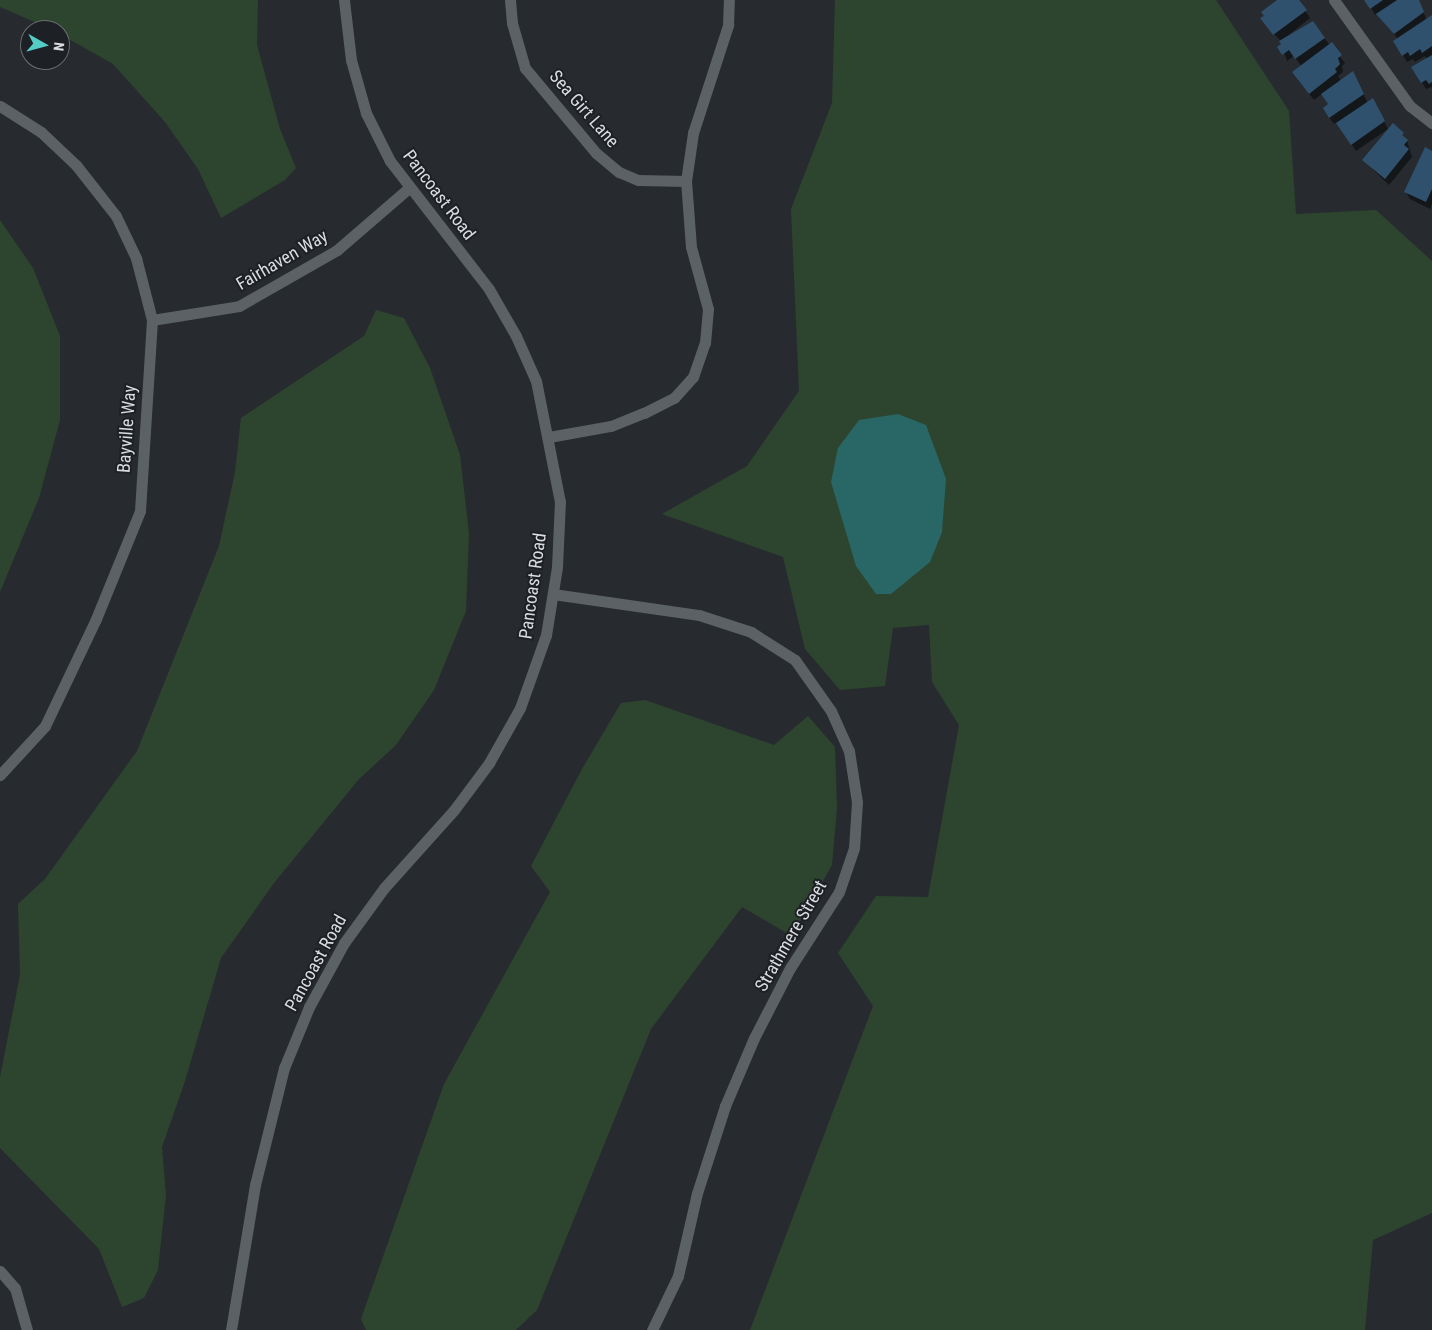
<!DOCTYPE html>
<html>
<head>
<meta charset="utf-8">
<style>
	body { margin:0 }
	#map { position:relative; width:1432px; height:1330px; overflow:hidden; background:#272b2f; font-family:"Roboto Condensed",sans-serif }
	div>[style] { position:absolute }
	.green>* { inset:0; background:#2d452e }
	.water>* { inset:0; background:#296766 }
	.shadow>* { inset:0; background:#0007 }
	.building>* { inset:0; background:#2f516e }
	.street>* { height:11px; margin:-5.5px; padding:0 5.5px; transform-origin:5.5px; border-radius:5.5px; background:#5c6165 }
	span { translate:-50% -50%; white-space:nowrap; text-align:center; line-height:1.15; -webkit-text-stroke:4px #1d2125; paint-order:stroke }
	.street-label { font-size:18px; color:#dadcdf }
	.north { position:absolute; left:20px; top:20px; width:50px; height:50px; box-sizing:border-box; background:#1d2125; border:1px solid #696c6f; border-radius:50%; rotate:97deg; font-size:14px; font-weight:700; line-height:20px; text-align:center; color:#dadcdf }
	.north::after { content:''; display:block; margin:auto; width:18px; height:22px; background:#54cdc7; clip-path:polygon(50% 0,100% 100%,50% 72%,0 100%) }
</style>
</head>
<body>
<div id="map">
	<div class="green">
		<i style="clip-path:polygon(0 0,258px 0,257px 45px,280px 129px,296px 168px,285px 180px,221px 218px,198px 169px,165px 122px,113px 64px,60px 34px,60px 30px,53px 30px,0 7px)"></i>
		<i style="clip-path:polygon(835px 0,1216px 0,1289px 111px,1296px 214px,1376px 210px,1432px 261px,1432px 1213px,1373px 1240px,1365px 1330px,750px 1330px,873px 1006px,838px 953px,876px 896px,928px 897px,959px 725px,932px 682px,929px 625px,893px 628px,885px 686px,840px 690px,805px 649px,783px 557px,662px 514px,747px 466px,799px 391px,791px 209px,832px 103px)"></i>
		<i style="clip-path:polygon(0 220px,33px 268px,60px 336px,60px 420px,39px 498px,0 592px)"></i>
		<i style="clip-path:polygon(376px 310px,404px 318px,430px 368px,460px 455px,469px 533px,466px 611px,434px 690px,396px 745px,359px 779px,274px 883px,221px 958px,185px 1081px,162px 1147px,166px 1195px,158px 1270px,144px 1298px,122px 1307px,99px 1249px,0 1148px,0 1077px,20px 975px,18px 904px,45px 879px,137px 751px,219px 546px,235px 472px,241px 418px,364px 336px)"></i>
		<i style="clip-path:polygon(645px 700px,774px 745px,808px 716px,835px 747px,837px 808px,832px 865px,792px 936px,742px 907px,651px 1029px,537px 1310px,516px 1330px,366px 1330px,361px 1319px,444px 1084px,550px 892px,531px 866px,582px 769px,621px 703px)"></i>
	</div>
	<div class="water">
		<i style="clip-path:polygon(898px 414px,926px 425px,946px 479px,942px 532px,930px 562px,891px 594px,876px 594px,856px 566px,831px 482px,838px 448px,859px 420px)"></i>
	</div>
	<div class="shadow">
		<i style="clip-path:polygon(1279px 0,1298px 0,1310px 18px,1285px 38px,1324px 38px,1345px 63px,1342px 66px,1343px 72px,1338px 76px,1341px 81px,1356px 80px,1368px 103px,1376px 106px,1388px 129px,1356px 151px,1337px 122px,1334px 124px,1328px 116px,1329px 105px,1322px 94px,1314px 100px,1298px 80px,1302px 67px,1294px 56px,1287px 61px,1280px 40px,1266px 26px)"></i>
		<i style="clip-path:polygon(1367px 0,1417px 0,1427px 20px,1432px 17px,1432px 87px,1426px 89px,1413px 68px,1427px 59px,1425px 56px,1415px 62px,1413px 59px,1407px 62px,1399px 49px,1398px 39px,1377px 13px,1375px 15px)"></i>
		<i style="clip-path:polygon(1407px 141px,1412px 157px,1389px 185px,1363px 160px)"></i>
		<i style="clip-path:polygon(1432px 152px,1432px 204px,1430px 209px,1410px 199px,1406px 192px)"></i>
	</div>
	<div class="building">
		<i style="clip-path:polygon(1277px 0,1299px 0,1307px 10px,1273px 35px,1260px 18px,1264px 16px,1261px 12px)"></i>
		<i style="clip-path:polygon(1364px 0,1383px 0,1370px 9px)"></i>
		<i style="clip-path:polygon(1397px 0,1419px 0,1424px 12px,1394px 34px,1376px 14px)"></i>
		<i style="clip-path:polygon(1432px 15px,1432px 46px,1422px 53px,1420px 49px,1410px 56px,1408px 52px,1402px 56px,1393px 41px)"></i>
		<i style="clip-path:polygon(1313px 21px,1325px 38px,1295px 59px,1289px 50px,1282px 55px,1277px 47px,1281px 44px,1279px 41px)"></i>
		<i style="clip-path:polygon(1332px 42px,1342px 55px,1338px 58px,1340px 64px,1335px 69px,1337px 72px,1309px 94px,1292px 72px)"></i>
		<i style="clip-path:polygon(1432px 55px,1432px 82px,1429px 84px,1426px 80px,1421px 83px,1411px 67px)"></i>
		<i style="clip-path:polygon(1353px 71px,1364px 94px,1329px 118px,1323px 108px,1328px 104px,1321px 94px)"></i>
		<i style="clip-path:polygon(1373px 98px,1385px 121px,1351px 145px,1336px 123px)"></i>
		<i style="clip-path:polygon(1393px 123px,1404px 133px,1402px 135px,1408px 140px,1404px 145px,1409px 149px,1385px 179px,1362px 160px)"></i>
		<i style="clip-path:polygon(1425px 147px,1432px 151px,1432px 189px,1426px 202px,1404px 192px)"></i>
	</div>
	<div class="street">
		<i style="left:510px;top:0;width:23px;rotate:85deg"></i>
		<i style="left:512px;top:23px;width:47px;rotate:73.9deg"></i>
		<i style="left:525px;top:68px;width:111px;rotate:50.1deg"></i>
		<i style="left:596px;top:153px;width:30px;rotate:40deg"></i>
		<i style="left:619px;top:172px;width:21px;rotate:23deg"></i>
		<i style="left:638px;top:180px;width:48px;rotate:1.2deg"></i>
		<i style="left:1334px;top:0;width:130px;rotate:54.4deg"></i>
		<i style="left:1410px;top:106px;width:28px;rotate:38deg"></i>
		<i style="left:0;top:106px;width:49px;rotate:32.4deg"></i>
		<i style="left:41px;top:132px;width:48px;rotate:43.3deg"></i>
		<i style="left:76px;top:165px;width:65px;rotate:51.9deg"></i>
		<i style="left:116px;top:216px;width:47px;rotate:64.5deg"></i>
		<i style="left:136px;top:258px;width:64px;rotate:75.5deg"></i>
		<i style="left:152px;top:320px;width:191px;rotate:93.6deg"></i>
		<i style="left:140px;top:511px;width:117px;rotate:112.2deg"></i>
		<i style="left:96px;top:619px;width:119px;rotate:115.5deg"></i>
		<i style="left:45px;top:726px;width:67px;rotate:132.6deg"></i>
		<i style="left:152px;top:320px;width:88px;rotate:-9.1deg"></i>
		<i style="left:239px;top:306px;width:113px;rotate:-29.7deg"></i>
		<i style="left:337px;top:250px;width:96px;rotate:-40.8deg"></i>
		<i style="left:549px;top:437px;width:63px;rotate:-10.1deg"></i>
		<i style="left:611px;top:426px;width:35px;rotate:-22deg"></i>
		<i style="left:644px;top:413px;width:34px;rotate:-27deg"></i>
		<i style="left:674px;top:398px;width:28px;rotate:-48deg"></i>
		<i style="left:693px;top:377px;width:36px;rotate:-71deg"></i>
		<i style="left:705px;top:343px;width:34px;rotate:-85deg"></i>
		<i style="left:708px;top:309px;width:64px;rotate:-105.3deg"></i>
		<i style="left:691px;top:247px;width:66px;rotate:-94.3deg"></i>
		<i style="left:686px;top:181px;width:49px;rotate:-81.7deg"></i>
		<i style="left:693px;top:133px;width:114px;rotate:-72deg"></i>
		<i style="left:728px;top:25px;width:25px;rotate:-88deg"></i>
		<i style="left:553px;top:594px;width:148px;rotate:8.2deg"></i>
		<i style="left:699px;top:615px;width:55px;rotate:18.1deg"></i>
		<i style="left:751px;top:632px;width:52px;rotate:32.5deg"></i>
		<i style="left:795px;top:660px;width:62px;rotate:54.8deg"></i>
		<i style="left:831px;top:711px;width:44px;rotate:65.8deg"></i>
		<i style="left:849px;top:751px;width:52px;rotate:81.1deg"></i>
		<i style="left:857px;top:802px;width:46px;rotate:93.7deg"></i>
		<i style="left:854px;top:848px;width:46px;rotate:108.8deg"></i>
		<i style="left:839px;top:892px;width:90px;rotate:122.8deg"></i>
		<i style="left:790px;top:968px;width:79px;rotate:117.2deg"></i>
		<i style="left:754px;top:1038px;width:74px;rotate:113.1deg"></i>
		<i style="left:725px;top:1106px;width:91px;rotate:107.8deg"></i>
		<i style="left:697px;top:1193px;width:85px;rotate:102.9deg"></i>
		<i style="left:678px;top:1276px;width:60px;rotate:115.7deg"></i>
		<i style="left:0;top:1271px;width:23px;rotate:49deg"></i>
		<i style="left:15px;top:1288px;width:44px;rotate:74.1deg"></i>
		<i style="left:231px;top:1330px;width:147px;rotate:-80.6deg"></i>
		<i style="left:255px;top:1185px;width:121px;rotate:-76.1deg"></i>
		<i style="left:284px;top:1068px;width:66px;rotate:-67.7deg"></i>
		<i style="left:309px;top:1007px;width:73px;rotate:-61.3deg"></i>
		<i style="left:344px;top:943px;width:68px;rotate:-54deg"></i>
		<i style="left:384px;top:888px;width:105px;rotate:-48.1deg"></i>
		<i style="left:454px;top:810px;width:59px;rotate:-53.3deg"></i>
		<i style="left:489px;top:763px;width:63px;rotate:-60.6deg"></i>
		<i style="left:520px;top:708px;width:77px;rotate:-70.4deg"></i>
		<i style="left:546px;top:635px;width:69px;rotate:-80.8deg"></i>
		<i style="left:557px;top:567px;width:65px;rotate:-87.4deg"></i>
		<i style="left:560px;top:502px;width:123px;rotate:-101.2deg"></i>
		<i style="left:536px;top:381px;width:49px;rotate:-114deg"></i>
		<i style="left:516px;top:336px;width:54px;rotate:-119.9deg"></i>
		<i style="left:489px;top:289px;width:162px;rotate:-127.7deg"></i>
		<i style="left:390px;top:161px;width:54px;rotate:-116.6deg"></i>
		<i style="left:366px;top:113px;width:55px;rotate:-105.8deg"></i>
		<i style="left:351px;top:60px;width:60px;rotate:-96.7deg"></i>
	</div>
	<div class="street-label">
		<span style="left:584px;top:109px;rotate:49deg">Sea Girt Lane</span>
		<span style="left:439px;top:195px;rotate:53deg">Pancoast Road</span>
		<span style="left:282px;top:260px;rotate:-30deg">Fairhaven Way</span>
		<span style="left:127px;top:429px;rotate:-86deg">Bayville Way</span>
		<span style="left:533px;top:586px;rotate:-82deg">Pancoast Road</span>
		<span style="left:791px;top:936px;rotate:-60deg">Strathmere Street</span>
		<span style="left:316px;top:963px;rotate:-61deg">Pancoast Road</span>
	</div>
	<div class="north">N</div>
</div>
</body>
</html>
